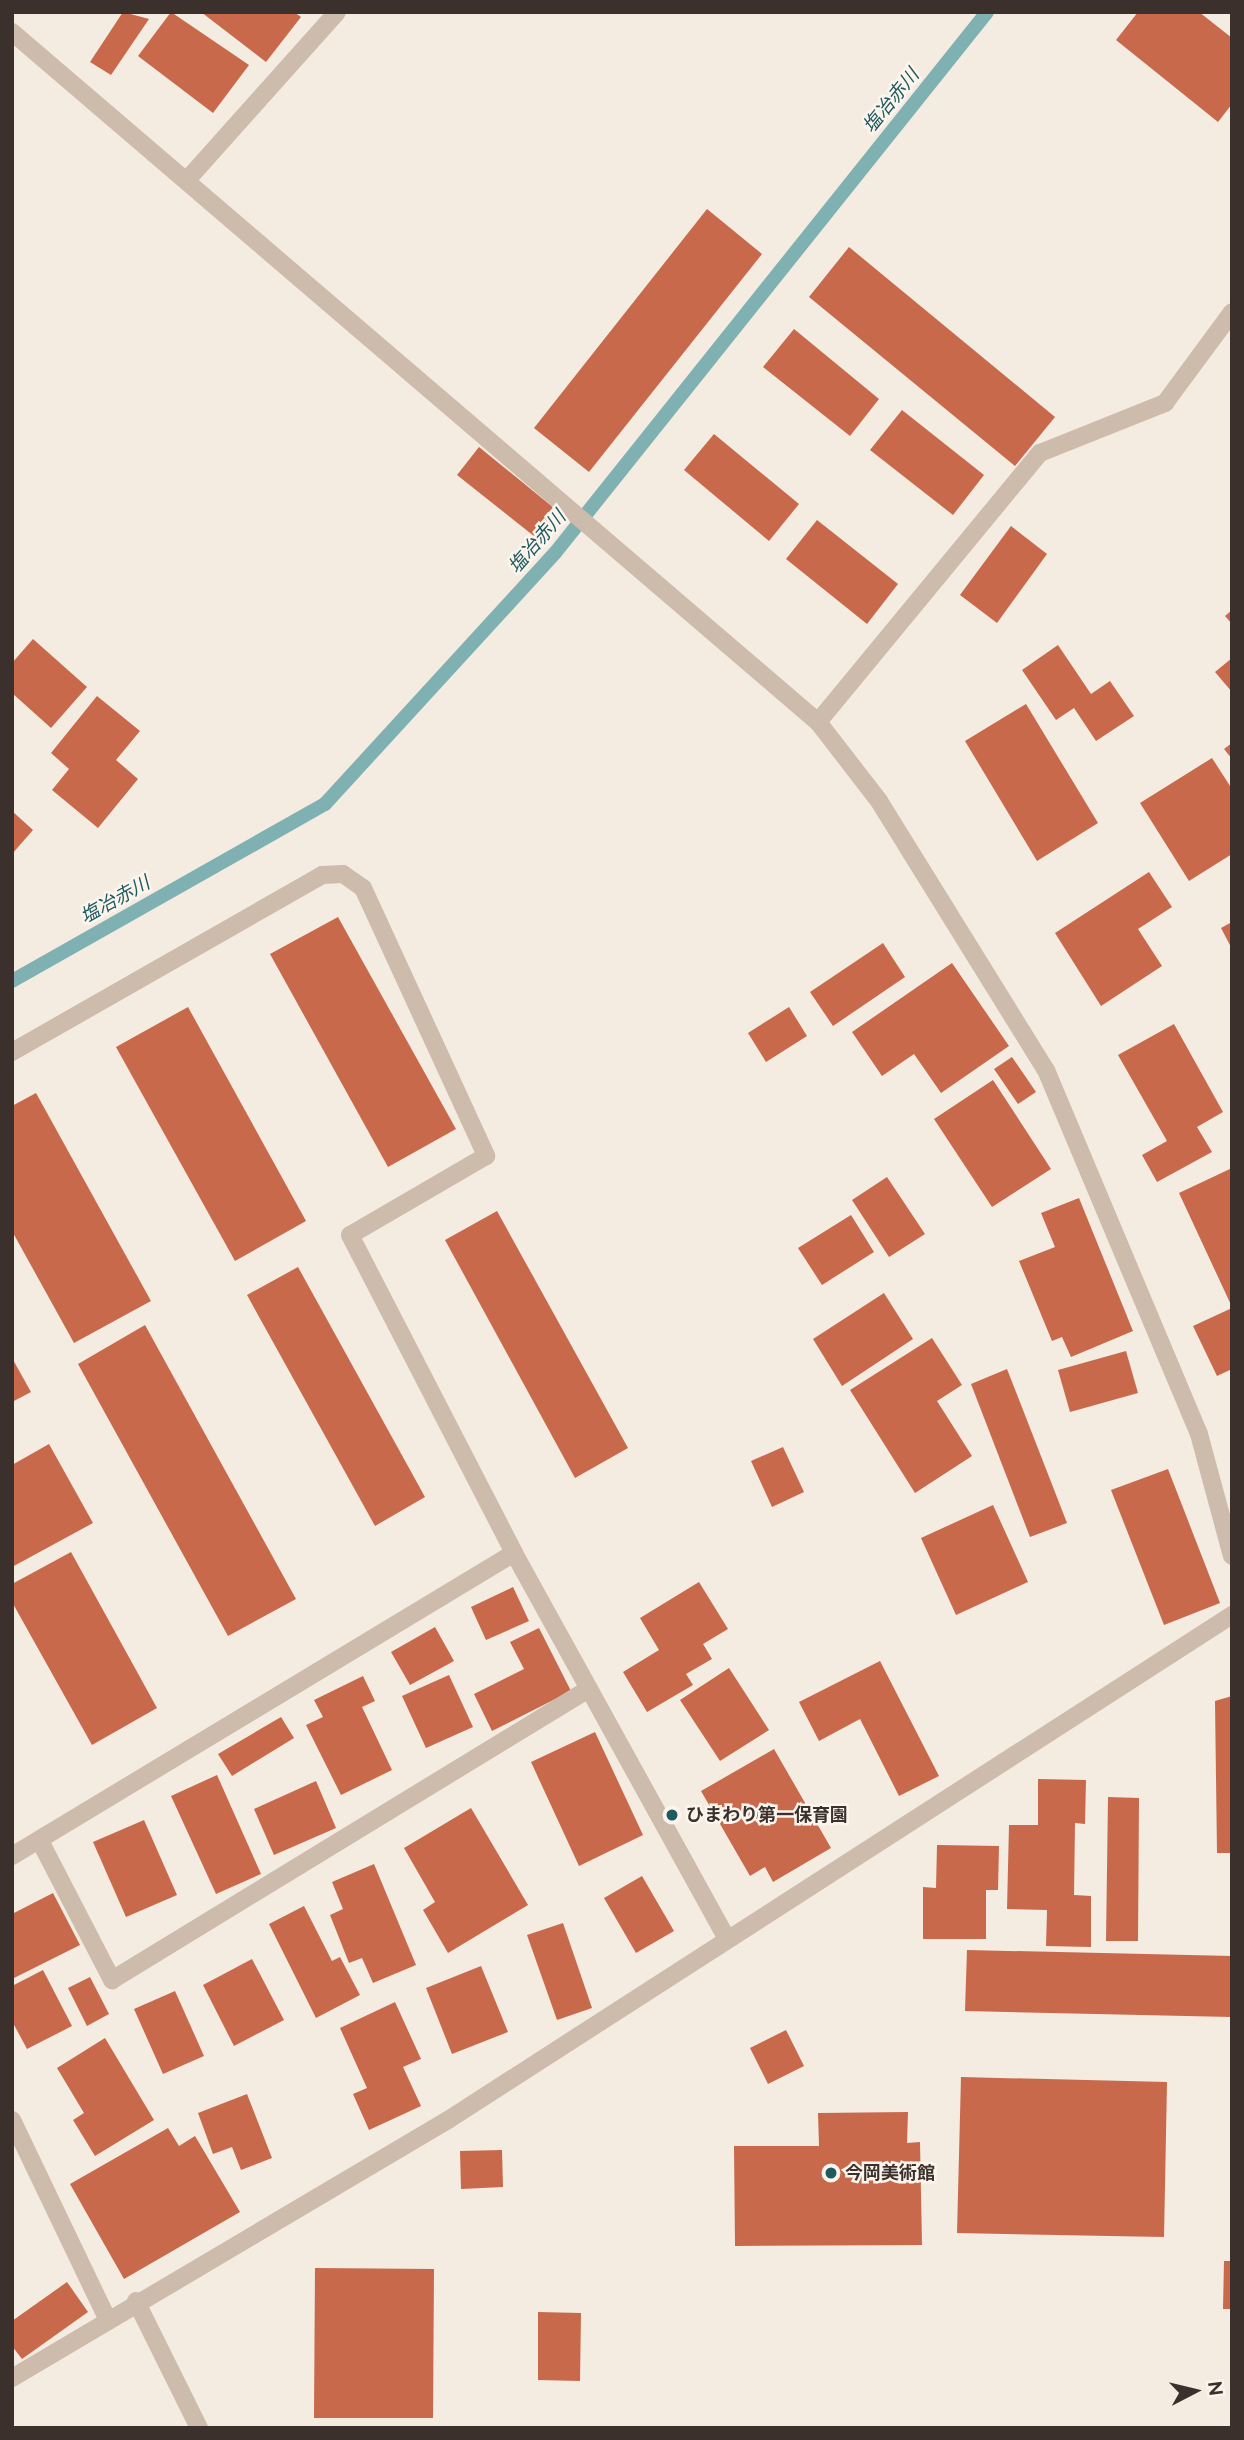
<!DOCTYPE html>
<html>
<head>
<meta charset="utf-8">
<style>
	body { margin:0 }
	#map { position:relative; width:1244px; height:2440px; overflow:hidden; background:#f4ebe1; font-family:Raleway,"Noto Sans JP",sans-serif }
	div>[style] { position:absolute }
	.stream>* { height:14px; margin:-7px; padding:0 7px; transform-origin:7px; border-radius:7px; background:#7fb0b2 }
	.building>* { inset:0; background:#c8694b }
	.minor>* { height:18px; margin:-9px; padding:0 9px; transform-origin:9px; border-radius:9px; background:#cdbbac }
	.dots>* { width:19px; height:19px; translate:-50% -50%; box-sizing:border-box; border:4px solid #fbf5ee; border-radius:50% }
	span { translate:-50% -50%; white-space:nowrap; text-align:center; line-height:1.15; -webkit-text-stroke:5px #fbf5ee; paint-order:stroke }
	.poi-label { font-size:18px; color:#3b302b; font-weight:700 }
	.left { translate:0 -50%; text-align:left }
	.water-label { font-size:19px; color:#1f5a5e; font-style:italic }
	.frame { position:absolute; inset:0; border:14px solid #3b302b; pointer-events:none }
	.north { position:absolute; left:1160px; top:2356px; width:70px; height:70px; -webkit-text-stroke:5px #fbf5ee; paint-order:stroke; rotate:83deg; font-size:19px; font-weight:700; line-height:28px; text-align:center; color:#3b302b }
	.north::after { content:''; display:block; margin:auto; width:24px; height:32px; background:#3b302b; clip-path:polygon(50% 0,100% 100%,50% 72%,0 100%) }
</style>
</head>
<body>
<div id="map">
	<div class="stream">
		<i style="left:12px;top:981px;width:360px;rotate:-29.5deg"></i>
		<i style="left:325px;top:804px;width:340px;rotate:-47.5deg"></i>
		<i style="left:555px;top:553px;width:692px;rotate:-51.39deg"></i>
	</div>
	<div class="building">
		<i style="clip-path:polygon(123px 12px,149px 19px,111px 75px,90px 62px)"></i>
		<i style="clip-path:polygon(171px 12px,249px 65px,213px 113px,138px 56px)"></i>
		<i style="clip-path:polygon(201px 12px,294px 12px,301px 17px,266px 62px)"></i>
		<i style="clip-path:polygon(1138px 12px,1199px 12px,1232px 38px,1232px 104px,1218px 122px,1116px 40px)"></i>
		<i style="clip-path:polygon(707px 209px,762px 254px,589px 472px,534px 428px)"></i>
		<i style="clip-path:polygon(849px 247px,1055px 417px,1015px 466px,809px 297px)"></i>
		<i style="clip-path:polygon(794px 329px,879px 399px,850px 436px,763px 367px)"></i>
		<i style="clip-path:polygon(902px 410px,984px 475px,953px 515px,870px 450px)"></i>
		<i style="clip-path:polygon(714px 434px,799px 504px,769px 541px,684px 470px)"></i>
		<i style="clip-path:polygon(479px 447px,565px 517px,544px 544px,457px 475px)"></i>
		<i style="clip-path:polygon(817px 520px,898px 584px,867px 624px,786px 559px)"></i>
		<i style="clip-path:polygon(1011px 526px,1047px 554px,997px 623px,960px 595px)"></i>
		<i style="clip-path:polygon(1232px 610px,1232px 624px,1225px 616px)"></i>
		<i style="clip-path:polygon(33px 639px,87px 687px,51px 728px,12px 693px,12px 663px)"></i>
		<i style="clip-path:polygon(1058px 645px,1091px 694px,1110px 681px,1134px 716px,1096px 741px,1074px 708px,1056px 720px,1022px 670px)"></i>
		<i style="clip-path:polygon(1232px 658px,1232px 692px,1215px 672px)"></i>
		<i style="clip-path:polygon(97px 696px,140px 731px,116px 760px,138px 779px,98px 828px,52px 790px,69px 769px,51px 753px)"></i>
		<i style="clip-path:polygon(1026px 704px,1098px 823px,1037px 861px,965px 741px)"></i>
		<i style="clip-path:polygon(1232px 743px,1232px 759px,1224px 749px)"></i>
		<i style="clip-path:polygon(1212px 758px,1232px 789px,1232px 854px,1189px 881px,1140px 803px)"></i>
		<i style="clip-path:polygon(12px 811px,33px 830px,12px 854px)"></i>
		<i style="clip-path:polygon(1149px 872px,1172px 907px,1138px 929px,1162px 966px,1101px 1006px,1055px 933px)"></i>
		<i style="clip-path:polygon(338px 917px,456px 1129px,388px 1167px,270px 954px)"></i>
		<i style="clip-path:polygon(1232px 922px,1232px 949px,1221px 928px)"></i>
		<i style="clip-path:polygon(883px 943px,905px 977px,833px 1026px,810px 992px)"></i>
		<i style="clip-path:polygon(952px 963px,1009px 1046px,941px 1093px,914px 1054px,882px 1076px,852px 1032px)"></i>
		<i style="clip-path:polygon(188px 1007px,306px 1221px,235px 1261px,116px 1047px)"></i>
		<i style="clip-path:polygon(789px 1007px,807px 1036px,766px 1062px,748px 1033px)"></i>
		<i style="clip-path:polygon(1174px 1024px,1223px 1112px,1197px 1127px,1212px 1152px,1157px 1182px,1142px 1155px,1167px 1141px,1118px 1055px)"></i>
		<i style="clip-path:polygon(1012px 1057px,1036px 1092px,1018px 1104px,994px 1069px)"></i>
		<i style="clip-path:polygon(993px 1080px,1051px 1169px,992px 1207px,934px 1119px)"></i>
		<i style="clip-path:polygon(36px 1093px,151px 1301px,74px 1343px,12px 1231px,12px 1106px)"></i>
		<i style="clip-path:polygon(1232px 1168px,1232px 1307px,1179px 1193px)"></i>
		<i style="clip-path:polygon(887px 1177px,925px 1234px,889px 1257px,852px 1200px)"></i>
		<i style="clip-path:polygon(1079px 1198px,1133px 1331px,1071px 1357px,1062px 1337px,1052px 1341px,1019px 1261px,1055px 1247px,1041px 1213px)"></i>
		<i style="clip-path:polygon(497px 1211px,628px 1448px,575px 1478px,445px 1240px)"></i>
		<i style="clip-path:polygon(851px 1215px,874px 1252px,822px 1285px,798px 1248px)"></i>
		<i style="clip-path:polygon(298px 1267px,425px 1497px,375px 1526px,247px 1295px)"></i>
		<i style="clip-path:polygon(884px 1293px,913px 1339px,842px 1386px,813px 1339px)"></i>
		<i style="clip-path:polygon(1232px 1308px,1232px 1369px,1217px 1376px,1193px 1326px)"></i>
		<i style="clip-path:polygon(145px 1325px,296px 1599px,228px 1636px,78px 1364px)"></i>
		<i style="clip-path:polygon(932px 1338px,962px 1385px,937px 1401px,972px 1456px,915px 1493px,850px 1390px)"></i>
		<i style="clip-path:polygon(1126px 1351px,1138px 1393px,1070px 1412px,1058px 1370px)"></i>
		<i style="clip-path:polygon(12px 1358px,31px 1392px,12px 1402px)"></i>
		<i style="clip-path:polygon(1007px 1369px,1067px 1523px,1030px 1537px,971px 1384px)"></i>
		<i style="clip-path:polygon(49px 1444px,93px 1523px,12px 1567px,12px 1465px)"></i>
		<i style="clip-path:polygon(783px 1447px,804px 1492px,772px 1507px,751px 1461px)"></i>
		<i style="clip-path:polygon(1168px 1469px,1220px 1603px,1164px 1625px,1111px 1490px)"></i>
		<i style="clip-path:polygon(993px 1505px,1028px 1582px,956px 1615px,921px 1538px)"></i>
		<i style="clip-path:polygon(71px 1552px,157px 1708px,92px 1745px,12px 1602px,12px 1584px)"></i>
		<i style="clip-path:polygon(699px 1582px,728px 1629px,703px 1644px,712px 1659px,686px 1674px,693px 1685px,647px 1712px,623px 1672px,659px 1650px,640px 1618px)"></i>
		<i style="clip-path:polygon(513px 1587px,529px 1621px,486px 1640px,471px 1607px)"></i>
		<i style="clip-path:polygon(435px 1627px,454px 1661px,410px 1685px,391px 1652px)"></i>
		<i style="clip-path:polygon(539px 1628px,571px 1691px,492px 1731px,474px 1694px,524px 1669px,510px 1642px)"></i>
		<i style="clip-path:polygon(880px 1661px,939px 1776px,899px 1796px,860px 1719px,819px 1741px,799px 1702px)"></i>
		<i style="clip-path:polygon(729px 1668px,769px 1730px,720px 1761px,680px 1700px)"></i>
		<i style="clip-path:polygon(449px 1675px,473px 1727px,426px 1748px,402px 1696px)"></i>
		<i style="clip-path:polygon(363px 1676px,375px 1701px,362px 1707px,392px 1770px,341px 1795px,306px 1725px,323px 1717px,314px 1700px)"></i>
		<i style="clip-path:polygon(1232px 1696px,1232px 1853px,1217px 1853px,1215px 1701px)"></i>
		<i style="clip-path:polygon(281px 1717px,294px 1738px,232px 1776px,218px 1754px)"></i>
		<i style="clip-path:polygon(595px 1732px,643px 1835px,579px 1866px,531px 1762px)"></i>
		<i style="clip-path:polygon(774px 1749px,831px 1848px,773px 1882px,765px 1867px,750px 1876px,701px 1791px)"></i>
		<i style="clip-path:polygon(217px 1775px,261px 1874px,216px 1894px,171px 1796px)"></i>
		<i style="clip-path:polygon(1038px 1779px,1086px 1780px,1085px 1824px,1075px 1823px,1074px 1895px,1091px 1896px,1091px 1947px,1046px 1946px,1047px 1910px,1007px 1909px,1009px 1825px,1038px 1825px)"></i>
		<i style="clip-path:polygon(316px 1781px,336px 1828px,274px 1855px,254px 1809px)"></i>
		<i style="clip-path:polygon(1108px 1797px,1139px 1798px,1138px 1941px,1106px 1941px)"></i>
		<i style="clip-path:polygon(471px 1808px,528px 1905px,448px 1953px,423px 1910px,435px 1902px,404px 1848px)"></i>
		<i style="clip-path:polygon(144px 1820px,177px 1895px,126px 1917px,93px 1842px)"></i>
		<i style="clip-path:polygon(937px 1845px,999px 1846px,998px 1890px,986px 1890px,986px 1939px,923px 1939px,923px 1887px,936px 1888px)"></i>
		<i style="clip-path:polygon(374px 1864px,416px 1965px,373px 1983px,362px 1958px,349px 1963px,330px 1915px,343px 1909px,332px 1882px)"></i>
		<i style="clip-path:polygon(642px 1876px,674px 1931px,636px 1953px,604px 1898px)"></i>
		<i style="clip-path:polygon(53px 1893px,80px 1945px,12px 1979px,12px 1914px)"></i>
		<i style="clip-path:polygon(304px 1906px,332px 1961px,340px 1957px,360px 1995px,316px 2018px,269px 1924px)"></i>
		<i style="clip-path:polygon(563px 1923px,592px 2008px,557px 2020px,527px 1935px)"></i>
		<i style="clip-path:polygon(967px 1950px,1232px 1956px,1232px 2017px,965px 2011px)"></i>
		<i style="clip-path:polygon(252px 1959px,284px 2020px,234px 2046px,203px 1985px)"></i>
		<i style="clip-path:polygon(481px 1966px,508px 2032px,452px 2054px,426px 1988px)"></i>
		<i style="clip-path:polygon(43px 1970px,72px 2026px,27px 2049px,12px 2021px,12px 1986px)"></i>
		<i style="clip-path:polygon(90px 1977px,109px 2014px,87px 2026px,68px 1988px)"></i>
		<i style="clip-path:polygon(175px 1991px,204px 2056px,163px 2074px,134px 2009px)"></i>
		<i style="clip-path:polygon(395px 2002px,421px 2059px,403px 2067px,421px 2106px,369px 2130px,353px 2094px,367px 2088px,340px 2028px)"></i>
		<i style="clip-path:polygon(786px 2030px,804px 2066px,768px 2084px,750px 2048px)"></i>
		<i style="clip-path:polygon(105px 2038px,154px 2120px,95px 2156px,73px 2120px,84px 2113px,57px 2068px)"></i>
		<i style="clip-path:polygon(961px 2077px,1167px 2082px,1164px 2237px,957px 2233px)"></i>
		<i style="clip-path:polygon(247px 2094px,272px 2158px,241px 2170px,232px 2147px,213px 2154px,198px 2113px)"></i>
		<i style="clip-path:polygon(908px 2112px,907px 2143px,920px 2142px,922px 2245px,735px 2246px,734px 2146px,819px 2146px,818px 2113px)"></i>
		<i style="clip-path:polygon(168px 2128px,179px 2146px,195px 2136px,240px 2212px,124px 2279px,70px 2184px)"></i>
		<i style="clip-path:polygon(502px 2150px,503px 2187px,461px 2189px,460px 2151px)"></i>
		<i style="clip-path:polygon(1224px 2261px,1232px 2261px,1232px 2309px,1223px 2309px)"></i>
		<i style="clip-path:polygon(315px 2268px,434px 2269px,433px 2418px,314px 2418px)"></i>
		<i style="clip-path:polygon(67px 2282px,88px 2312px,22px 2359px,12px 2346px,12px 2321px)"></i>
		<i style="clip-path:polygon(538px 2312px,581px 2313px,580px 2381px,538px 2380px)"></i>
	</div>
	<div class="minor">
		<i style="left:12px;top:32px;width:1061px;rotate:40.57deg"></i>
		<i style="left:818px;top:722px;width:100px;rotate:52.3deg"></i>
		<i style="left:879px;top:801px;width:317px;rotate:58.2deg"></i>
		<i style="left:1046px;top:1070px;width:395px;rotate:67.2deg"></i>
		<i style="left:1199px;top:1434px;width:126px;rotate:74.9deg"></i>
		<i style="left:187px;top:180px;width:225px;rotate:-48.2deg"></i>
		<i style="left:818px;top:722px;width:349px;rotate:-50.5deg"></i>
		<i style="left:1040px;top:453px;width:135px;rotate:-21.8deg"></i>
		<i style="left:1165px;top:403px;width:113px;rotate:-53.6deg"></i>
		<i style="left:12px;top:1052px;width:357px;rotate:-29.7deg"></i>
		<i style="left:322px;top:875px;width:21px;rotate:-3deg"></i>
		<i style="left:343px;top:874px;width:24px;rotate:35deg"></i>
		<i style="left:363px;top:888px;width:295px;rotate:65.3deg"></i>
		<i style="left:486px;top:1156px;width:157px;rotate:149.8deg"></i>
		<i style="left:350px;top:1235px;width:358px;rotate:62.7deg"></i>
		<i style="left:40px;top:1841px;width:157px;rotate:62.6deg"></i>
		<i style="left:112px;top:1980px;width:557px;rotate:-31.41deg"></i>
		<i style="left:12px;top:1856px;width:586px;rotate:-31.11deg"></i>
		<i style="left:514px;top:1553px;width:441px;rotate:61.1deg"></i>
		<i style="left:12px;top:2120px;width:222px;rotate:64.4deg"></i>
		<i style="left:136px;top:2301px;width:142px;rotate:63.6deg"></i>
		<i style="left:12px;top:2378px;width:507px;rotate:-30.61deg"></i>
		<i style="left:448px;top:2120px;width:933px;rotate:-32.79deg"></i>
	</div>
	<div class="dots">
		<i style="left:672px;top:1815px;background:#1f5a5e"></i>
		<i style="left:831px;top:2173px;background:#1f5a5e"></i>
	</div>
	<div class="poi-label">
		<span class="left" style="left:686px;top:1815px">ひまわり第一保育園</span>
		<span class="left" style="left:845px;top:2173px">今岡美術館</span>
	</div>
	<div class="water-label">
		<span style="left:891px;top:101px;rotate:-51deg">塩冶赤川</span>
		<span style="left:537px;top:542px;rotate:-49deg">塩冶赤川</span>
		<span style="left:115px;top:900px;rotate:-29deg">塩冶赤川</span>
	</div>
	<div class="frame"></div>
	<div class="north">N</div>
</div>
</body>
</html>
